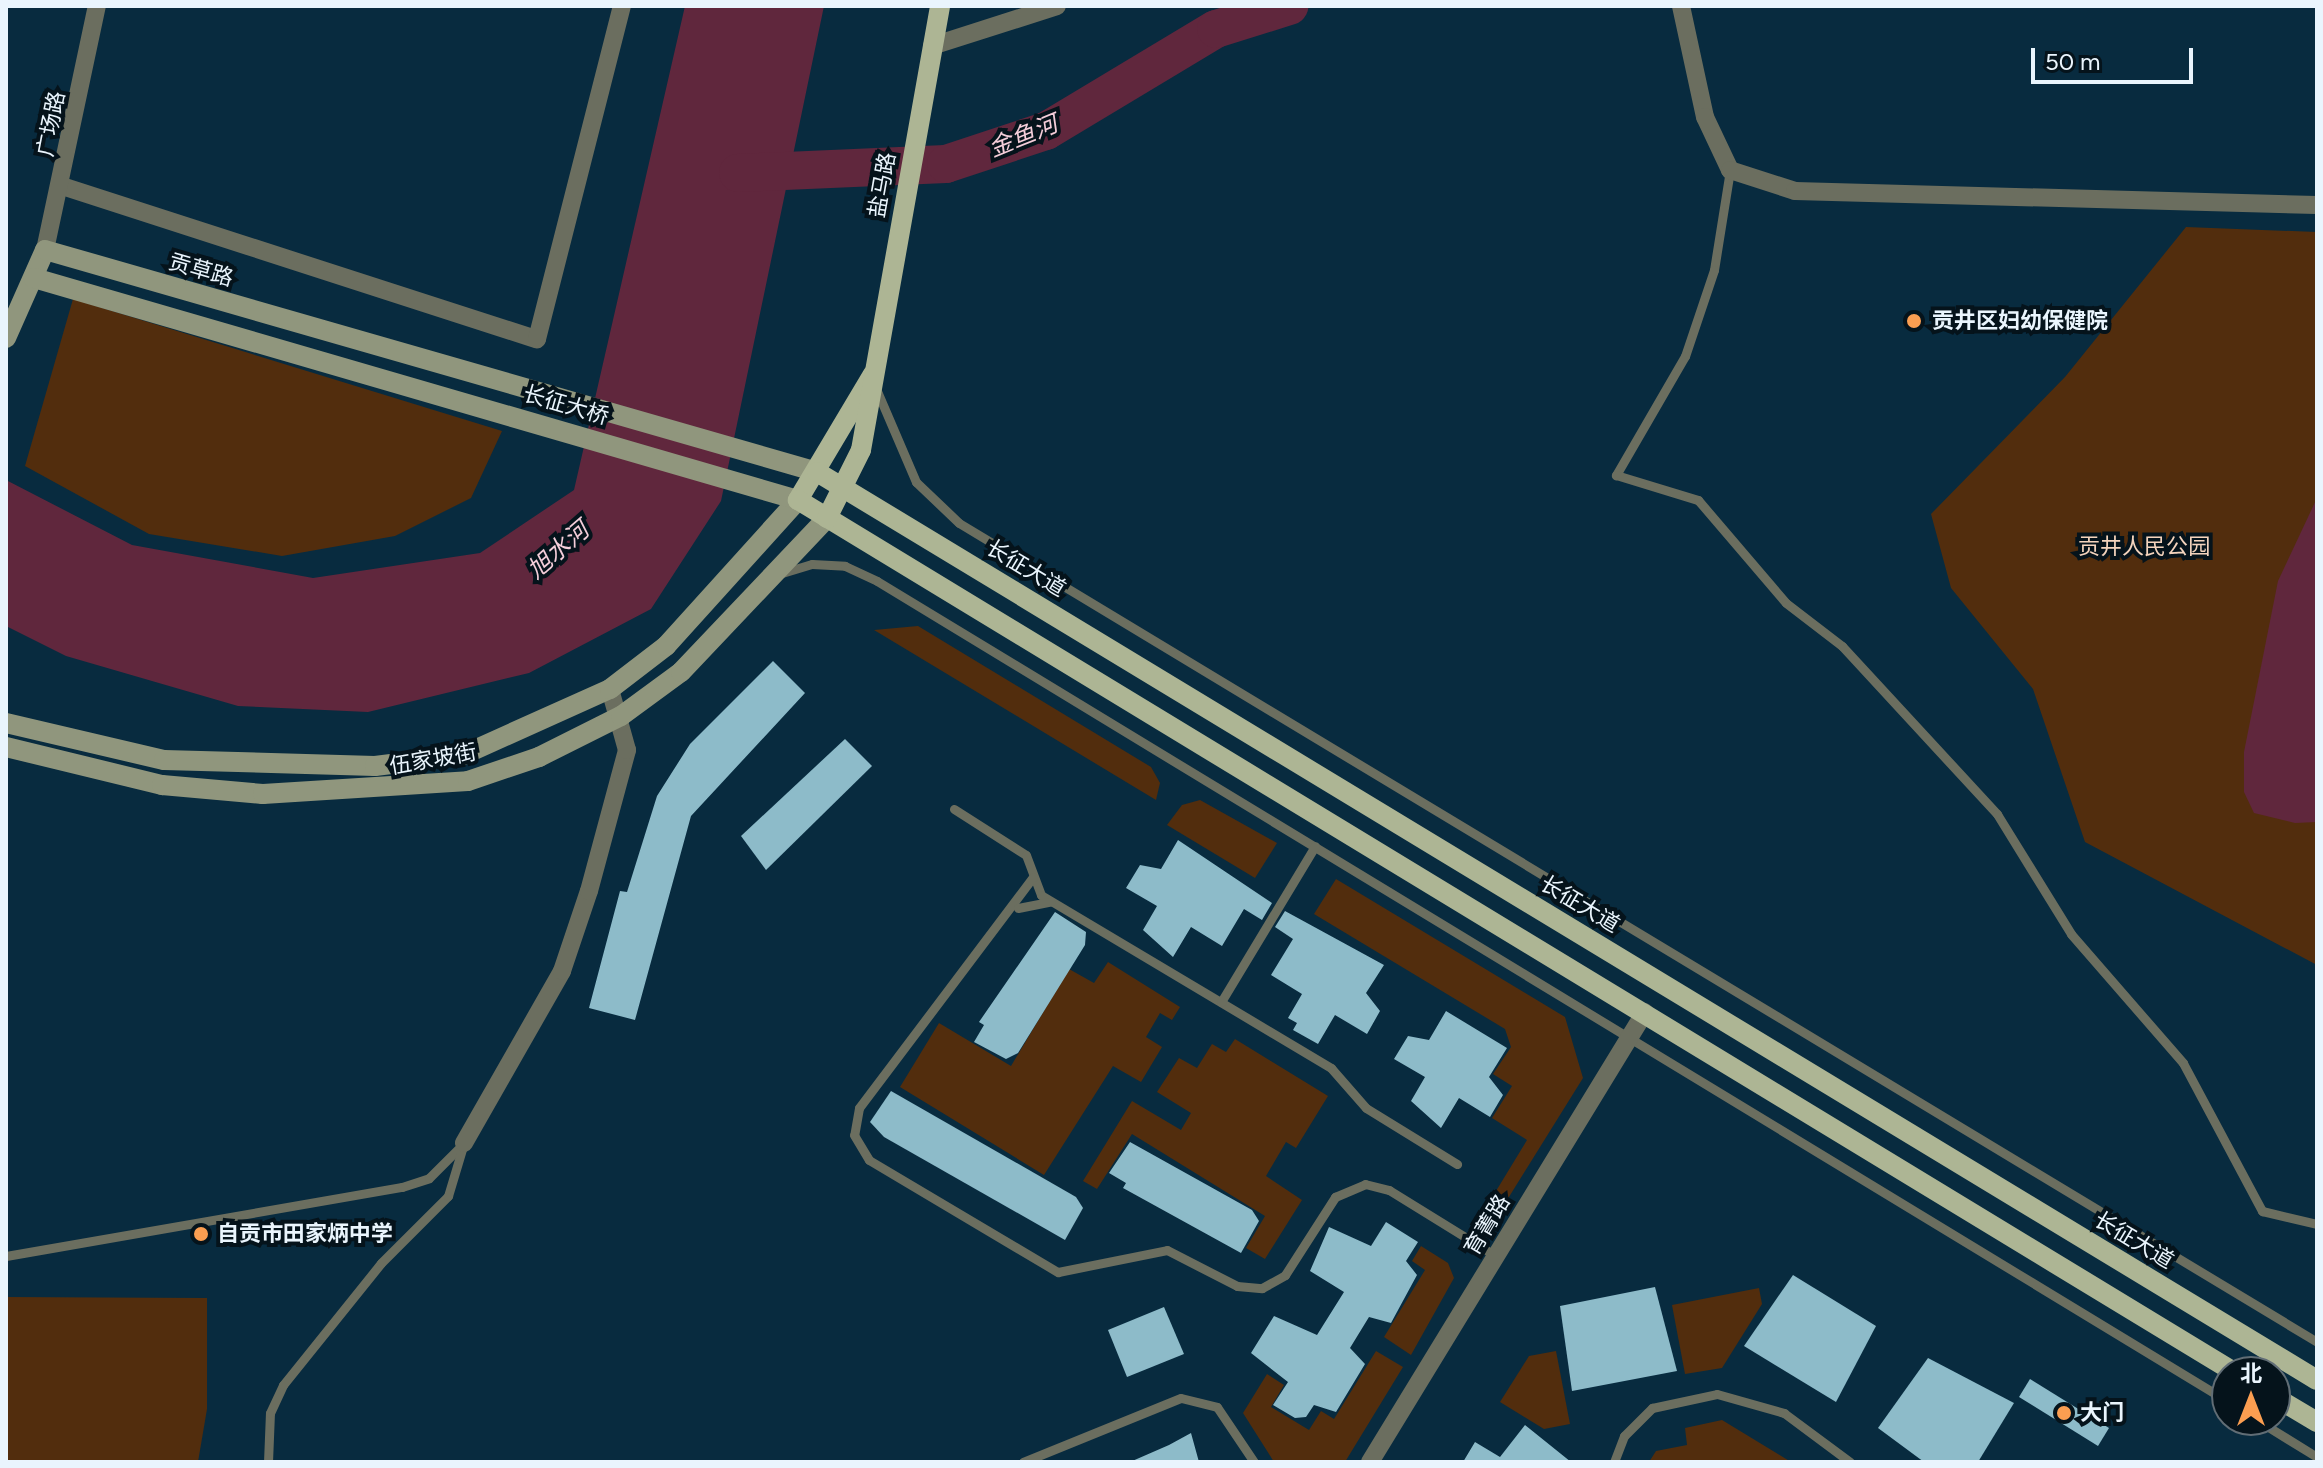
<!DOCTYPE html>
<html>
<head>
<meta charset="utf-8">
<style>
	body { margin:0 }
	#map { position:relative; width:2323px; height:1468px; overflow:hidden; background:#082b3f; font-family:Figtree,"Noto Sans SC",sans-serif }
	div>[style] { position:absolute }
	.green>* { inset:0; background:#522d0d }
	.water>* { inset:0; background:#60273d }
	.river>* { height:38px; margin:-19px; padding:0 19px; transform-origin:19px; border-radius:19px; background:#60273d }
	.building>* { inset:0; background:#8dbbc9 }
	.lane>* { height:9px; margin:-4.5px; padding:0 4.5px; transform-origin:4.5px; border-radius:4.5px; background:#6b6e5f }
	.street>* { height:18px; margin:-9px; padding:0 9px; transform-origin:9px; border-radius:9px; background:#6b6e5f }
	.secondary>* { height:20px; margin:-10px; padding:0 10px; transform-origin:10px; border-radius:10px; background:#90967d }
	.primary>* { height:20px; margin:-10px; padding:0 10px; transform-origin:10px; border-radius:10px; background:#adb594 }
	.dots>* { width:22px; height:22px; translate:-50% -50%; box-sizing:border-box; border:4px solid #05131b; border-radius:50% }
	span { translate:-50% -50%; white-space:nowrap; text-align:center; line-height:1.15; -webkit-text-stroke:8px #05131b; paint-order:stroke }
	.street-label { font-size:22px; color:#eaf5fd }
	.poi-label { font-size:22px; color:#eaf5fd; font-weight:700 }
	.left { translate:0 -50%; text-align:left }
	.park-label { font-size:22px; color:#f4d4bd }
	.water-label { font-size:24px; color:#f5ceda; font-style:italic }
	.frame { position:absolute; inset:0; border:8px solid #eaf5fd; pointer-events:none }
	.north { position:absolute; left:2211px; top:1356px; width:80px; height:80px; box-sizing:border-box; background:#05131b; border:2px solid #616d75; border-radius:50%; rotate:0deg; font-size:22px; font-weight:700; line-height:32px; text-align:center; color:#eaf5fd }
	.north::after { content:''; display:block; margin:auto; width:28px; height:36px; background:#fb9e51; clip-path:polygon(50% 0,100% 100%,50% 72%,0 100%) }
	.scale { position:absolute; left:2031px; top:48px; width:162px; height:36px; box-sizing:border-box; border:4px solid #eaf5fd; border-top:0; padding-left:10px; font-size:24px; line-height:28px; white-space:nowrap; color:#eaf5fd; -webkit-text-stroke:6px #05131b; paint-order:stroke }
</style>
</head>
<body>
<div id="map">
	<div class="green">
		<i style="clip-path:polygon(2186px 227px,2317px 232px,2317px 965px,2085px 842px,2033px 689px,1951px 588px,1931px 514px,2065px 377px)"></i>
		<i style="clip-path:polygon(73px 299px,502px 431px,471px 498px,395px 536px,282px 556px,149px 534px,25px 466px)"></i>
		<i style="clip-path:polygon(918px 626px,1151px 767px,1160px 783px,1156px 800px,874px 630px)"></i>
		<i style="clip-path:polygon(1200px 800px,1277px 843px,1255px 878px,1167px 825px,1182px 805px)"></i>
		<i style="clip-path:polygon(1336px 879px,1565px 1017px,1583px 1078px,1494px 1221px,1482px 1214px,1527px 1140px,1492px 1118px,1512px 1086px,1493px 1074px,1511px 1047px,1505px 1029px,1314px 914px)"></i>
		<i style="clip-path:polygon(1108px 962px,1180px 1007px,1172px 1020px,1160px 1013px,1146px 1037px,1162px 1047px,1141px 1082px,1113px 1066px,1044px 1175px,900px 1087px,939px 1023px,1011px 1066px,1069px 969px,1094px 983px)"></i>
		<i style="clip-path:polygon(1235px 1039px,1328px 1096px,1296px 1148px,1286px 1142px,1266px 1176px,1302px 1200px,1265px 1259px,1246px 1248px,1265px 1216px,1132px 1134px,1097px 1189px,1083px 1181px,1132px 1101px,1181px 1130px,1191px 1113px,1157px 1092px,1179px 1058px,1197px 1068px,1212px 1044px,1226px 1052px)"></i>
		<i style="clip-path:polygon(1421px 1246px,1448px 1263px,1454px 1278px,1411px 1355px,1384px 1337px,1425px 1270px,1412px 1261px)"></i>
		<i style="clip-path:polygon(1759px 1288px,1762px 1304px,1722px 1368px,1685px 1374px,1672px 1305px)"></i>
		<i style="clip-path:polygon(6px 1297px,207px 1298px,207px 1409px,198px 1462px,6px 1462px)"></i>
		<i style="clip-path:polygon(1376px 1351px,1403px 1367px,1345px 1462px,1274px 1462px,1243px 1413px,1267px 1374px,1284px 1385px,1271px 1407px,1309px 1430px,1321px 1411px,1334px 1419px)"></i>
		<i style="clip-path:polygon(1556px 1351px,1570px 1424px,1544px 1429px,1500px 1402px,1529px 1356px)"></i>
		<i style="clip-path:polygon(1722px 1420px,1791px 1462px,1649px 1462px,1656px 1451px,1687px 1445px,1685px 1428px)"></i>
	</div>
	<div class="water">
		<i style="clip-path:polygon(685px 6px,824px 6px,721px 501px,651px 609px,529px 673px,368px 712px,238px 706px,66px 656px,6px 626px,6px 480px,132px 545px,313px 578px,480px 553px,574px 490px)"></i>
		<i style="clip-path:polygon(2317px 498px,2317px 822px,2295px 823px,2254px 813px,2244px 792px,2244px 752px,2278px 581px)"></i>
	</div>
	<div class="river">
		<i style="left:738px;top:173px;width:208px;rotate:-2.5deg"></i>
		<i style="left:946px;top:164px;width:105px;rotate:-18.3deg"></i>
		<i style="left:1046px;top:131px;width:198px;rotate:-31deg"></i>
		<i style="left:1216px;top:29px;width:77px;rotate:-17.5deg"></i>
	</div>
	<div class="building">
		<i style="clip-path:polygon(773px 661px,805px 693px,691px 816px,635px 1020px,589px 1008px,620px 891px,627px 892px,657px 796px,690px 744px)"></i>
		<i style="clip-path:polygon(845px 739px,872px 766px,766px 870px,741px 836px)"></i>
		<i style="clip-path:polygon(1178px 840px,1272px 903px,1262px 920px,1244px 909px,1222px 946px,1191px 927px,1173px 957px,1143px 930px,1157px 906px,1126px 888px,1140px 865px,1161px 869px)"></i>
		<i style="clip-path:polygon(1285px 911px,1384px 965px,1366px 993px,1380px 1011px,1367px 1034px,1335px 1015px,1318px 1044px,1293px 1030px,1297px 1023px,1288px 1018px,1302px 994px,1271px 975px,1293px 939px,1275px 927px)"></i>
		<i style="clip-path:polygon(1055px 912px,1086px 932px,1085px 945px,1018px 1053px,1006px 1059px,974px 1042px,984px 1025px,979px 1022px)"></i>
		<i style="clip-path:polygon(1446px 1011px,1507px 1048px,1489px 1077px,1503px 1095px,1490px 1117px,1459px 1098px,1441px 1128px,1411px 1101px,1425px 1077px,1394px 1059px,1408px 1036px,1429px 1040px)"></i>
		<i style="clip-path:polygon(891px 1091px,1076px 1197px,1083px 1208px,1065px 1240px,884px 1137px,870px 1122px)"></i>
		<i style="clip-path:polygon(1130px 1142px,1252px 1210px,1259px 1221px,1241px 1253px,1123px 1188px,1126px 1183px,1109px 1173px)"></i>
		<i style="clip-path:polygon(1386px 1222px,1418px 1242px,1406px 1261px,1417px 1275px,1391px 1323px,1369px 1317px,1350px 1348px,1365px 1364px,1336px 1412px,1314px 1405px,1306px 1417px,1295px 1418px,1273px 1405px,1288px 1382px,1251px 1353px,1274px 1316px,1317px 1335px,1344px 1292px,1310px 1271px,1329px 1227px,1371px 1246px)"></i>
		<i style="clip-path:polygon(1793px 1275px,1876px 1326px,1836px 1402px,1744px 1346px)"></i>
		<i style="clip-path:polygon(1655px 1287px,1677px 1371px,1572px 1391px,1560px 1306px)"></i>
		<i style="clip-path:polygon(1164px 1307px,1184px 1354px,1127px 1377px,1108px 1330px)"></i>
		<i style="clip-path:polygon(1928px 1358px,2014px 1403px,1978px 1462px,1924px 1462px,1878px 1428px)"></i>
		<i style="clip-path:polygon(2030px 1379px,2109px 1428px,2098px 1446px,2019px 1397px)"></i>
		<i style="clip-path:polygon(1525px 1425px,1571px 1462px,1463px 1462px,1475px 1442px,1500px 1457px)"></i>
		<i style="clip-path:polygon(1191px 1433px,1199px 1462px,1130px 1462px,1169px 1445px)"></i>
	</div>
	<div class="lane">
		<i style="left:1730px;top:170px;width:101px;rotate:99.1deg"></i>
		<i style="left:1714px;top:270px;width:91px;rotate:108.6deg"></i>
		<i style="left:1685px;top:356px;width:138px;rotate:120.1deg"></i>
		<i style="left:1616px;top:475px;width:86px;rotate:17deg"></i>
		<i style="left:1698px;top:500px;width:135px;rotate:49.5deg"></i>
		<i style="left:1786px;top:603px;width:71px;rotate:37.5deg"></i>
		<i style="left:1842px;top:646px;width:229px;rotate:47.3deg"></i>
		<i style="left:1997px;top:814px;width:141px;rotate:58.3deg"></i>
		<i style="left:2071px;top:934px;width:171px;rotate:49deg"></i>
		<i style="left:2183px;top:1063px;width:168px;rotate:61.9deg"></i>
		<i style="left:2262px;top:1211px;width:57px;rotate:13.3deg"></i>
		<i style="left:877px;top:391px;width:99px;rotate:66.8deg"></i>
		<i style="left:916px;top:482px;width:59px;rotate:43.6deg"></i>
		<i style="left:959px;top:523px;width:1586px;rotate:31.09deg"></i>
		<i style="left:782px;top:573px;width:31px;rotate:-17deg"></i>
		<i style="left:812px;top:564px;width:33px;rotate:3deg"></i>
		<i style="left:845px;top:566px;width:35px;rotate:25deg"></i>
		<i style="left:877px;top:581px;width:1580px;rotate:31.27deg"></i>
		<i style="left:954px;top:809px;width:85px;rotate:32.6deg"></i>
		<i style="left:1026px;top:855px;width:43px;rotate:69.4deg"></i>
		<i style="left:1041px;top:895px;width:338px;rotate:30.8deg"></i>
		<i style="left:1331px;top:1068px;width:53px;rotate:48.8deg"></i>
		<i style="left:1366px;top:1108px;width:107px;rotate:31.6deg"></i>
		<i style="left:1033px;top:877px;width:289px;rotate:127deg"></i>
		<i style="left:859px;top:1108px;width:27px;rotate:100deg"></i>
		<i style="left:854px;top:1135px;width:29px;rotate:59deg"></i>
		<i style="left:869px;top:1160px;width:220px;rotate:30.7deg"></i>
		<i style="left:1058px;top:1272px;width:111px;rotate:-11.4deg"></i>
		<i style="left:1167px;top:1250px;width:79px;rotate:27.2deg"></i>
		<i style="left:1237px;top:1286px;width:25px;rotate:5deg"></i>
		<i style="left:1262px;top:1288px;width:26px;rotate:-29deg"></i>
		<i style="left:1285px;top:1275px;width:93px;rotate:-57.3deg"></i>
		<i style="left:1335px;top:1197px;width:33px;rotate:-23deg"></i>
		<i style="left:1365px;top:1184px;width:25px;rotate:14deg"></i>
		<i style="left:1389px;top:1190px;width:126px;rotate:31.7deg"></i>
		<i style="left:1018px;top:908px;width:33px;rotate:-11deg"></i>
		<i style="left:1221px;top:1002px;width:182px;rotate:-58.9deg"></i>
		<i style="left:6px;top:1256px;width:402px;rotate:-9.9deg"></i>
		<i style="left:402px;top:1187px;width:28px;rotate:-18deg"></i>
		<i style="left:429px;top:1178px;width:49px;rotate:-45deg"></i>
		<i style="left:2257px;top:1420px;width:70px;rotate:31.7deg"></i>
		<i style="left:268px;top:1462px;width:49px;rotate:-87.7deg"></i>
		<i style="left:270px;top:1413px;width:31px;rotate:-65deg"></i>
		<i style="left:283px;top:1385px;width:156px;rotate:-51.2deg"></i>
		<i style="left:381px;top:1263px;width:95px;rotate:-45deg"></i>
		<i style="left:448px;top:1196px;width:52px;rotate:-73.3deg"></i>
		<i style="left:1023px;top:1462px;width:170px;rotate:-22.1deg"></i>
		<i style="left:1181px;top:1398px;width:37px;rotate:14deg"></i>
		<i style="left:1217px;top:1407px;width:66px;rotate:56.1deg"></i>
		<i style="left:1614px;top:1462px;width:28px;rotate:-69deg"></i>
		<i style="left:1624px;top:1436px;width:40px;rotate:-45deg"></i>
		<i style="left:1652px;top:1408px;width:66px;rotate:-12.2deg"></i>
		<i style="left:1717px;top:1394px;width:70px;rotate:15.8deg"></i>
		<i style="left:1784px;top:1413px;width:82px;rotate:36.6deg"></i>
	</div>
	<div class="street">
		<i style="left:1681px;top:6px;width:114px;rotate:77.8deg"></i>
		<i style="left:1705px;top:117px;width:59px;rotate:64.7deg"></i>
		<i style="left:1730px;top:170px;width:68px;rotate:17.9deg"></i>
		<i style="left:1795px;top:191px;width:522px;rotate:1.54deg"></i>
		<i style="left:932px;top:46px;width:131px;rotate:-17.7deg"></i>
		<i style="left:62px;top:186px;width:499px;rotate:17.9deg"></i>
		<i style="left:537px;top:339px;width:344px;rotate:-75.7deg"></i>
		<i style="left:45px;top:250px;width:249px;rotate:-78deg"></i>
		<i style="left:464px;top:1143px;width:198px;rotate:-60.3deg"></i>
		<i style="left:562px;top:971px;width:84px;rotate:-71.4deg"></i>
		<i style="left:589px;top:891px;width:146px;rotate:-74.9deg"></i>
		<i style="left:627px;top:750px;width:63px;rotate:-105.6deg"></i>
		<i style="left:1370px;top:1462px;width:527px;rotate:-58.57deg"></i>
	</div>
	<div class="secondary">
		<i style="left:6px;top:338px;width:96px;rotate:-66.1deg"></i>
		<i style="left:45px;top:250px;width:803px;rotate:16.04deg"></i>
		<i style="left:6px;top:723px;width:162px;rotate:13.2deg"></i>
		<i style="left:164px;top:760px;width:211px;rotate:1.6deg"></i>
		<i style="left:375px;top:766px;width:89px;rotate:-7.1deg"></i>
		<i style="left:463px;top:755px;width:161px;rotate:-24.2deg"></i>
		<i style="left:610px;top:689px;width:71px;rotate:-37.5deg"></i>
		<i style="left:666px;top:646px;width:197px;rotate:-47.9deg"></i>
		<i style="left:798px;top:500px;width:796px;rotate:-163.8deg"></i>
		<i style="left:6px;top:747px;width:161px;rotate:13.7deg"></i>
		<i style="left:162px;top:785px;width:101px;rotate:5.1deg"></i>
		<i style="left:263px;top:794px;width:205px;rotate:-3.6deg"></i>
		<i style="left:468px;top:781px;width:75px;rotate:-18.7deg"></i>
		<i style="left:539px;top:757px;width:92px;rotate:-26.6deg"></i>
		<i style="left:621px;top:716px;width:74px;rotate:-36.3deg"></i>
		<i style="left:681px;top:672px;width:212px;rotate:-46.5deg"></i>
	</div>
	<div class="primary">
		<i style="left:873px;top:374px;width:147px;rotate:120.8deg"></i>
		<i style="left:798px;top:500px;width:1680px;rotate:31.27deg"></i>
		<i style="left:817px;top:472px;width:1753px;rotate:31.19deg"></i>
		<i style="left:827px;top:518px;width:76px;rotate:-63.4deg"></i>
		<i style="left:861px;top:450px;width:451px;rotate:-79.9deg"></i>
		<i style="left:2275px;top:1397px;width:49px;rotate:30.8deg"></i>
	</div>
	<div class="dots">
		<i style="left:1914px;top:321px;background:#fb9e51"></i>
		<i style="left:201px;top:1234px;background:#fb9e51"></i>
		<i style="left:2064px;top:1413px;background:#fb9e51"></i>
	</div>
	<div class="street-label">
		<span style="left:51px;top:124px;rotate:-79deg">广场路</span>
		<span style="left:882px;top:185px;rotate:-80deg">盐马路</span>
		<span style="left:201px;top:270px;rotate:16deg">贡草路</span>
		<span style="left:566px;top:405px;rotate:16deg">长征大桥</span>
		<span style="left:1026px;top:568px;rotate:31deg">长征大道</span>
		<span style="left:433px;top:759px;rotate:-10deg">伍家坡街</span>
		<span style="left:1580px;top:904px;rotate:31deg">长征大道</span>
		<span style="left:1487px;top:1225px;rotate:-59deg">育菁路</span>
		<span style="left:2134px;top:1240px;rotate:31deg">长征大道</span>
	</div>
	<div class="poi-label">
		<span class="left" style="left:1932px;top:321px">贡井区妇幼保健院</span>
		<span class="left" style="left:217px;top:1234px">自贡市田家炳中学</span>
		<span class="left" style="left:2080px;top:1413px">大门</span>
	</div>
	<div class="park-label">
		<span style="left:2144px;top:547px">贡井人民公园</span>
	</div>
	<div class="water-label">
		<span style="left:1023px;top:136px;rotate:-22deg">金鱼河</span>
		<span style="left:558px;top:550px;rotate:-41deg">旭水河</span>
	</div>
	<div class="frame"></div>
	<div class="north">北</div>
	<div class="scale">50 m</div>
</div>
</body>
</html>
